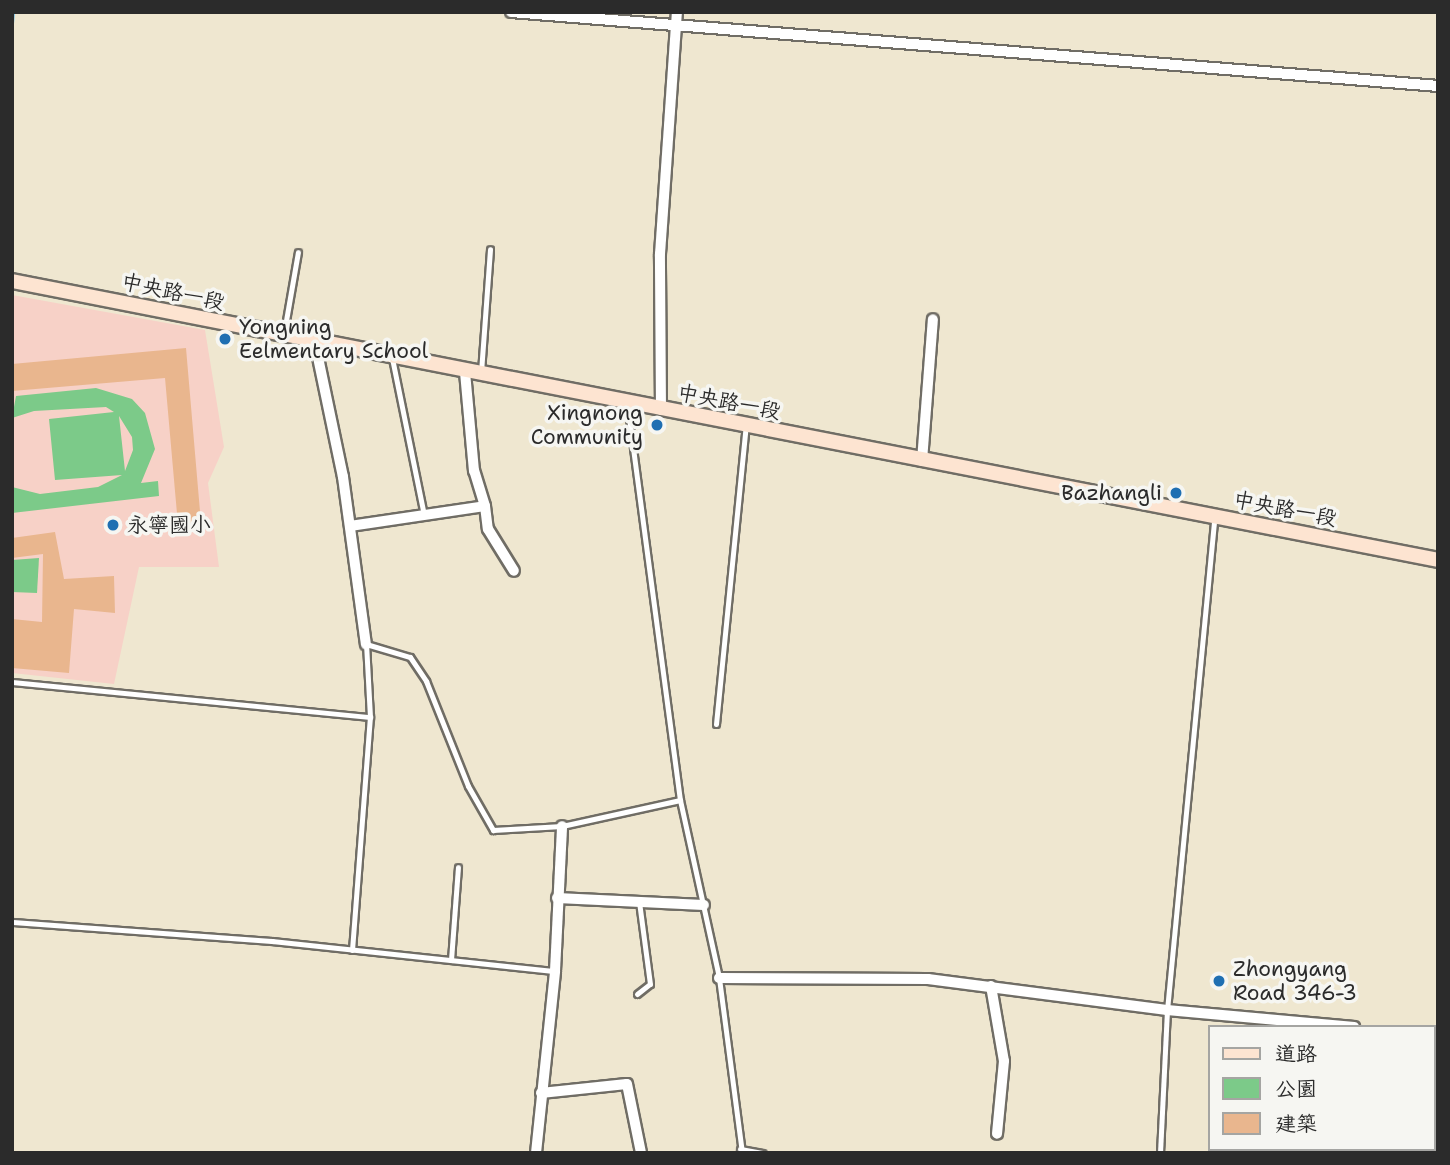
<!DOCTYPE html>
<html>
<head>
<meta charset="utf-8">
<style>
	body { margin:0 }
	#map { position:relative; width:1450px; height:1165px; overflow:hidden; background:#efe7d0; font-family:"Shantell Sans","LXGW WenKai TC",sans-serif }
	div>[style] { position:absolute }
	.built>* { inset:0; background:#f7d1c7 }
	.green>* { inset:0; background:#7cca89 }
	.stream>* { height:3.5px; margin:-1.75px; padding:0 1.75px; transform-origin:1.75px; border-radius:1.75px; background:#6cbbe6 }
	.building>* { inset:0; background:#e9b68e }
	.roads { filter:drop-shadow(2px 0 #706d65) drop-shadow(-2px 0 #706d65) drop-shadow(0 2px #706d65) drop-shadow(0 -2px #706d65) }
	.lane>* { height:5px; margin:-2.5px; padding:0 2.5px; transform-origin:2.5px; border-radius:2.5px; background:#fff }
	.street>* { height:10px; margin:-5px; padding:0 5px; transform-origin:5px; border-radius:5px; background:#fff }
	.secondary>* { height:14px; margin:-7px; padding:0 7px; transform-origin:7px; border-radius:7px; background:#fde4d1 }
	.dots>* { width:19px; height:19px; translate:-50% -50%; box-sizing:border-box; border:4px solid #f6f6f2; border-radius:50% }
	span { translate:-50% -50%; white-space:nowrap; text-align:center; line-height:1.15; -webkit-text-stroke:7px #f6f6f2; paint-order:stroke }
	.street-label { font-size:21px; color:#2b2b2b }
	.poi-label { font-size:21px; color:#2b2b2b }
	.left { translate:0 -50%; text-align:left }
	.right { translate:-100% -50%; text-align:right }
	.frame { position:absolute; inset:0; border:14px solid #2b2b2b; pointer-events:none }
	.legend { position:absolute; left:1208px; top:1025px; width:228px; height:126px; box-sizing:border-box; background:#f6f6f2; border:2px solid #a5a5a2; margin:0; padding:9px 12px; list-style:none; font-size:21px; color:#2b2b2b }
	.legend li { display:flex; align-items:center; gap:14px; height:35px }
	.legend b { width:35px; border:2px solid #a5a5a2 }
</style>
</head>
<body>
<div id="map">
	<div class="built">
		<i style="clip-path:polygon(12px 295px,205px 330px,224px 447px,208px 483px,219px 567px,139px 567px,114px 684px,12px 673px)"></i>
	</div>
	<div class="green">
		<i style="clip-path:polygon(evenodd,96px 388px,132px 399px,145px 413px,155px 449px,141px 483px,158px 481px,159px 496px,12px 513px,12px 487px,40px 494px,98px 487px,122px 475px,55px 480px,49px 419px,114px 412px,106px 407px,34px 411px,12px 418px,16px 396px,96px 388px,119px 416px,132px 437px,133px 450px,125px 471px,119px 416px)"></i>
		<i style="clip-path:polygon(39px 558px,37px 593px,12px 592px,12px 560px)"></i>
	</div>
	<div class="stream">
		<i style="left:12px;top:24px;width:12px;rotate:-85deg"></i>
	</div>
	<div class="building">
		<i style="clip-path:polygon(186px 348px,201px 523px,178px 525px,165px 378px,12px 391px,12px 364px)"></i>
		<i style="clip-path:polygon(55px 532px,64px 579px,114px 576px,115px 613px,74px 609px,69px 673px,12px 668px,12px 619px,42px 622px,43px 554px,12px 558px,12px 538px)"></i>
	</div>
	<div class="roads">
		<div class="lane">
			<i style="left:284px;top:332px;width:81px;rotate:-80.1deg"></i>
			<i style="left:392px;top:358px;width:160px;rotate:78.5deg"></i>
			<i style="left:481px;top:372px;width:123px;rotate:-85.8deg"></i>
			<i style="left:627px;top:403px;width:401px;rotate:82.4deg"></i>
			<i style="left:680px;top:800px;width:182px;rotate:77.6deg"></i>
			<i style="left:719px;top:978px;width:177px;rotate:82.5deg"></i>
			<i style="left:12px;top:682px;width:360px;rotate:5.6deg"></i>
			<i style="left:716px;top:724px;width:300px;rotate:-84.3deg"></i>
			<i style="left:12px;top:922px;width:261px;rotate:4.2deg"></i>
			<i style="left:272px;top:941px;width:285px;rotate:6.1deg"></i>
			<i style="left:352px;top:950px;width:234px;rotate:-85.6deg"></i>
			<i style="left:370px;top:717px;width:73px;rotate:-93.1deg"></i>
			<i style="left:366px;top:644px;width:46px;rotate:16.5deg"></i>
			<i style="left:410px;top:657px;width:29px;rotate:56deg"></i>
			<i style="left:426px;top:681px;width:113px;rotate:68.2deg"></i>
			<i style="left:468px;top:786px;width:51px;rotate:60.4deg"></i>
			<i style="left:493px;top:830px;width:69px;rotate:-3.3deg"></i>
			<i style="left:562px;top:826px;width:121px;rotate:-12.4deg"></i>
			<i style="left:451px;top:960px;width:93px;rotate:-85.7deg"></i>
			<i style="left:637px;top:994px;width:16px;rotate:-38deg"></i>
			<i style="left:650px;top:984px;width:83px;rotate:-97.6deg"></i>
			<i style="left:740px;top:1149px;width:23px;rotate:10deg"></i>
			<i style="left:1160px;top:1153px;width:143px;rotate:-87.2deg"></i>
			<i style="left:1167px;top:1010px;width:494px;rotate:-84.5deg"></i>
		</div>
		<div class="street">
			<i style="left:511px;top:12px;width:930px;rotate:4.56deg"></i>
			<i style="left:315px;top:343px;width:137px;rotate:78.2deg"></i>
			<i style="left:343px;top:477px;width:169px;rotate:82.2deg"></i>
			<i style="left:661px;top:410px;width:156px;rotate:-90.4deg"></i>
			<i style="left:660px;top:254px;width:243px;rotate:-86deg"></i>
			<i style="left:922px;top:461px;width:142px;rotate:-85.6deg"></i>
			<i style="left:485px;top:506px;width:23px;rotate:83deg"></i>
			<i style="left:488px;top:529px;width:49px;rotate:58.2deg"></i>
			<i style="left:350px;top:526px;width:136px;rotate:-8.4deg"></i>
			<i style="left:485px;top:506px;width:37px;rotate:-107deg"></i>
			<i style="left:474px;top:471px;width:99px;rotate:-95.2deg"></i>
			<i style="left:557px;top:898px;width:147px;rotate:2.7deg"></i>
			<i style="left:719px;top:978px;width:209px;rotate:0.3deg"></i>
			<i style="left:928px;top:979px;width:241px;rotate:7.4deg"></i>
			<i style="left:1167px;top:1010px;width:188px;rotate:5.2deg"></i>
			<i style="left:991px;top:986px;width:76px;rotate:80.2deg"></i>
			<i style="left:1004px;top:1061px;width:73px;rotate:95.5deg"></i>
			<i style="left:1434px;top:1034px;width:4px"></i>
			<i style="left:541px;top:1093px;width:86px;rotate:-6deg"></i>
			<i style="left:627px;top:1084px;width:70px;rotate:78.5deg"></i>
			<i style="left:536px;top:1153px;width:183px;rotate:-84deg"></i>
			<i style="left:555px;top:971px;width:145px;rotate:-87.2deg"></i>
		</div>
		<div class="secondary">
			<i style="left:12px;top:281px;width:1453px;rotate:11.07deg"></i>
		</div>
	</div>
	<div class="dots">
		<i style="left:225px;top:339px;background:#1f6fb2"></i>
		<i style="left:657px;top:425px;background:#1f6fb2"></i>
		<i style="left:1176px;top:493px;background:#1f6fb2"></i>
		<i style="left:113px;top:525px;background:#1f6fb2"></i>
		<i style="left:1219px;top:981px;background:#1f6fb2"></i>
	</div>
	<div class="street-label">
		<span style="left:173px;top:292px;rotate:12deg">中央路一段</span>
		<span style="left:729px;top:402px;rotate:11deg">中央路一段</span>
		<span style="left:1285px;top:509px;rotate:11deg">中央路一段</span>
	</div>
	<div class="poi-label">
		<span class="left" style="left:239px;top:339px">Yongning<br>Eelmentary School</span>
		<span class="right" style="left:643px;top:425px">Xingnong<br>Community</span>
		<span class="right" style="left:1162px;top:493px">Bazhangli</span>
		<span class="left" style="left:127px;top:525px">永寧國小</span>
		<span class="left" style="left:1233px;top:981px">Zhongyang<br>Road 346-3</span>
	</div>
	<div class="frame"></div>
	<ul class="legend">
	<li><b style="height:9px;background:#fde4d1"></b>道路</li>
	<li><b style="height:19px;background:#7cca89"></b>公園</li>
	<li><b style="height:19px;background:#e9b68e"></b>建築</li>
	</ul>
</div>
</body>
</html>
